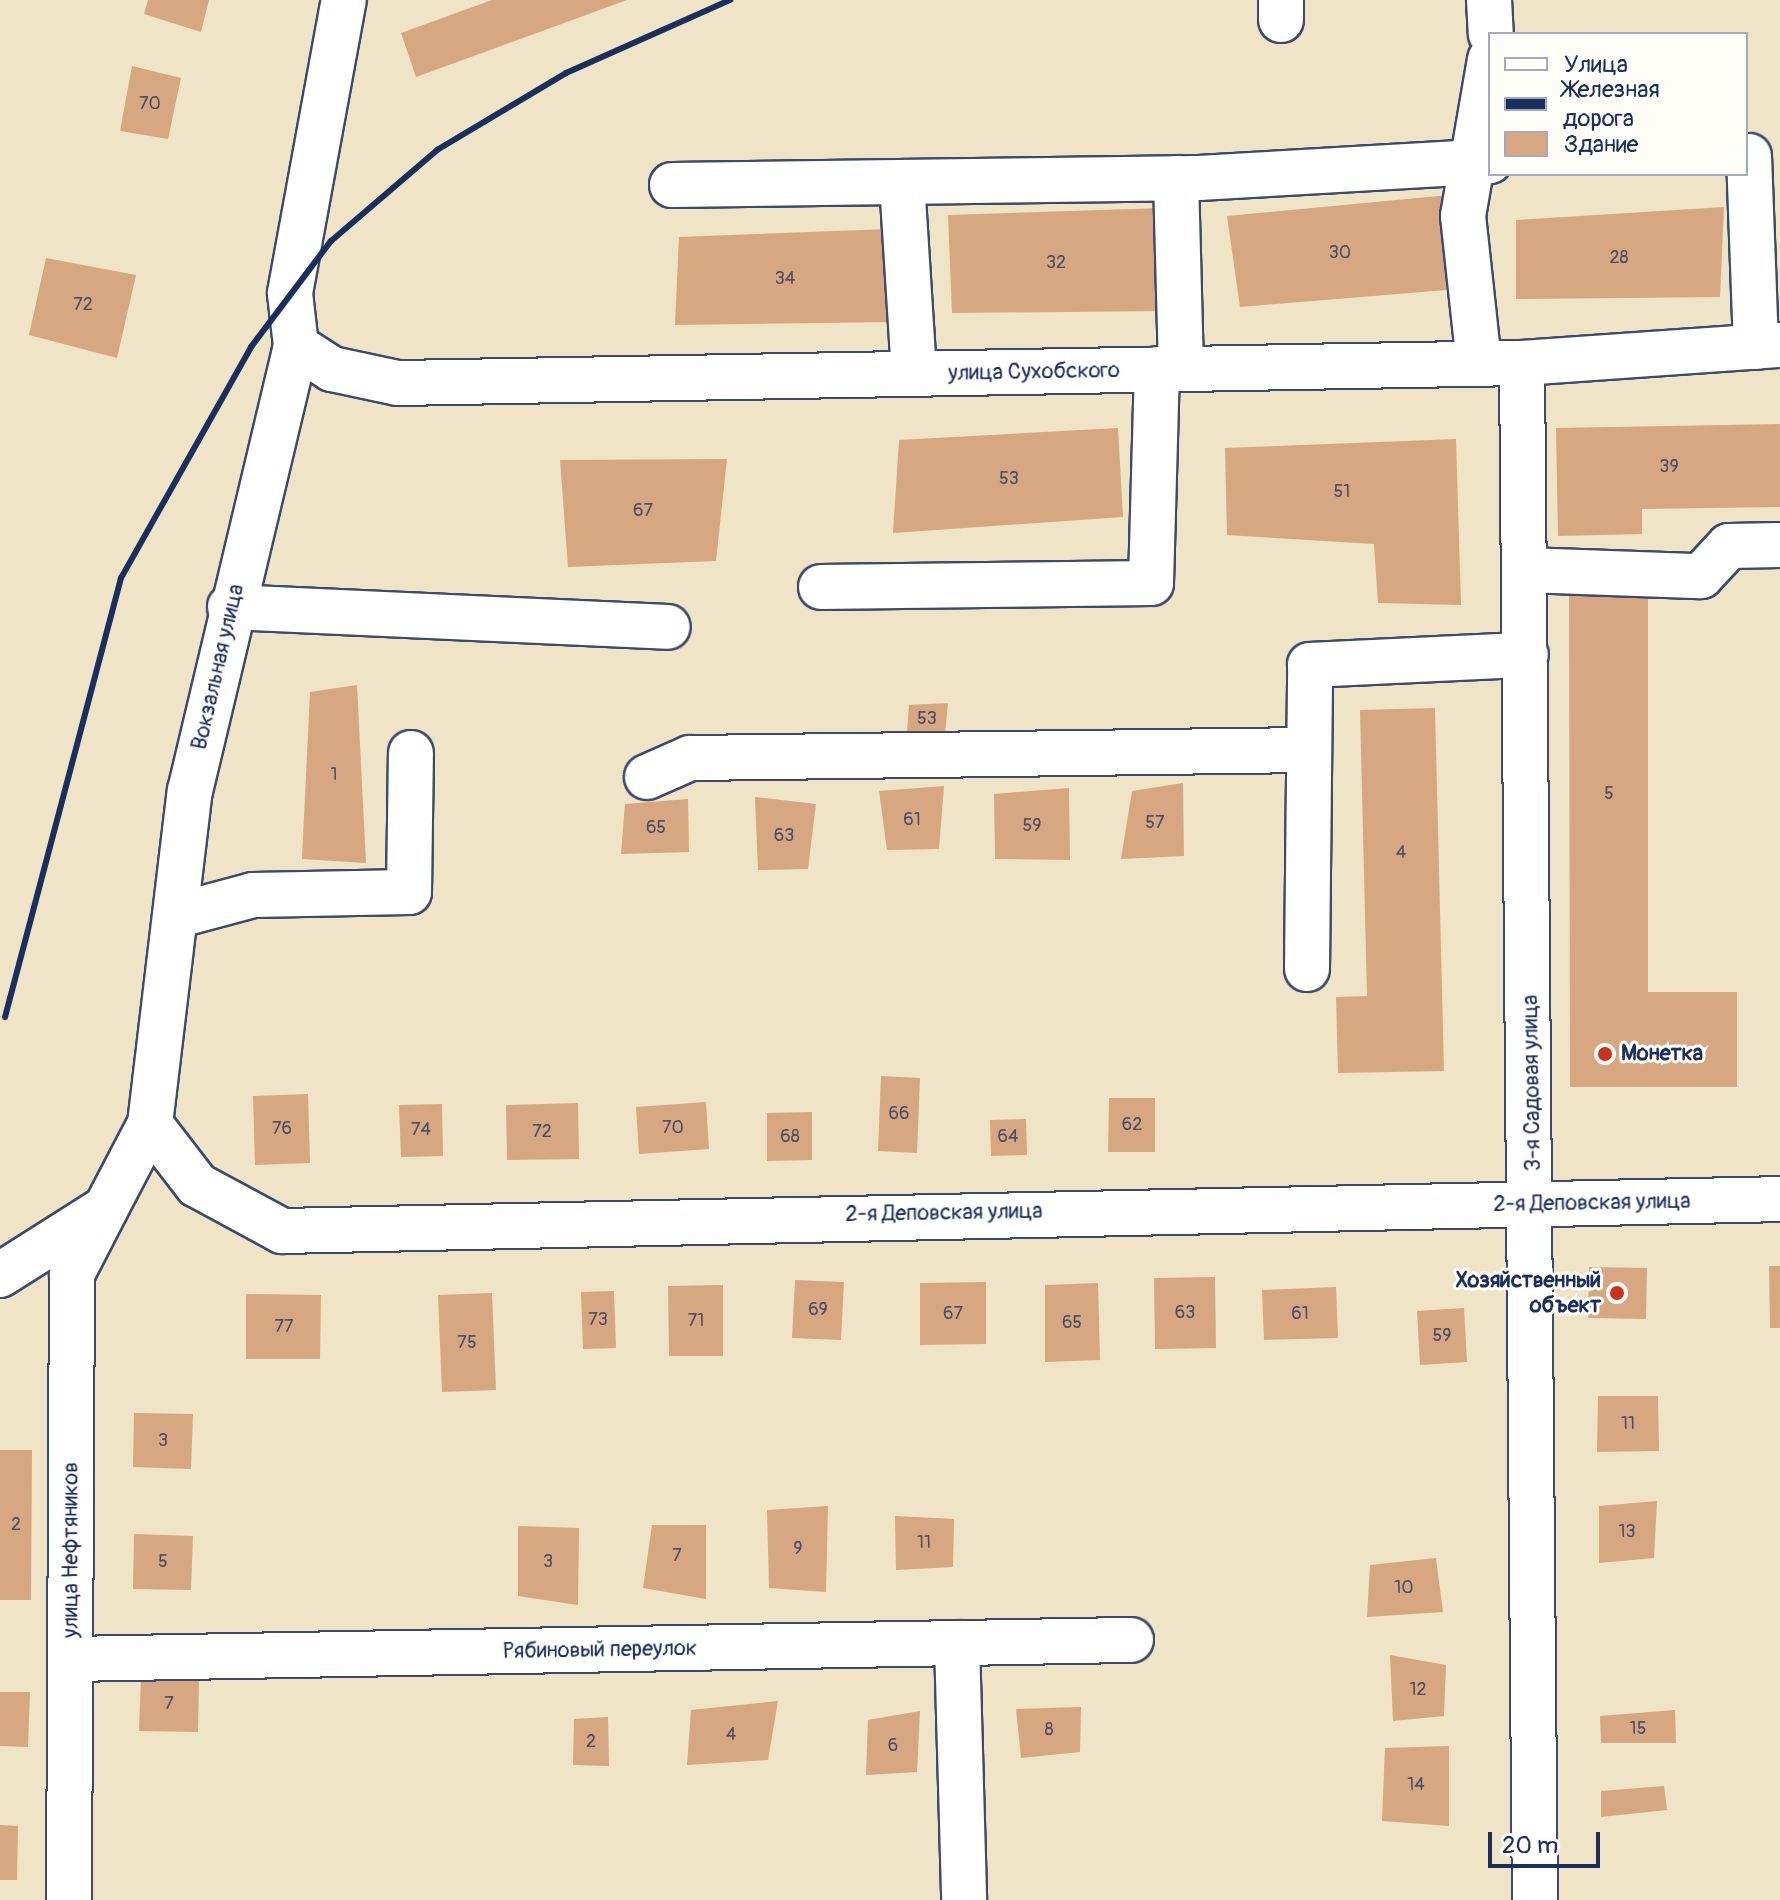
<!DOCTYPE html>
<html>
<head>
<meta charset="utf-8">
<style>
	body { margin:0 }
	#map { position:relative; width:1780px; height:1900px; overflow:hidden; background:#efe4c6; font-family:Pangolin,sans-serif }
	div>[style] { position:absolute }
	.building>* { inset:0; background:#d6a781 }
	.roads { filter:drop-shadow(2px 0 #3b4a6e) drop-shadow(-2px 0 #3b4a6e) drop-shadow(0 2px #3b4a6e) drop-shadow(0 -2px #3b4a6e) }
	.minor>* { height:44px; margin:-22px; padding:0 22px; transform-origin:22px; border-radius:22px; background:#fff }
	.rail>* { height:6px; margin:-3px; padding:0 3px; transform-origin:3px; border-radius:3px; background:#1b2f5e }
	.dots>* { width:22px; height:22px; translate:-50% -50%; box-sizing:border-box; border:4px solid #fdfcf7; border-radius:50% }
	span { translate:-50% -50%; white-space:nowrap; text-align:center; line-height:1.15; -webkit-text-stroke:6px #fdfcf7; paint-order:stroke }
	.number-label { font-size:18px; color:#4a4d67 }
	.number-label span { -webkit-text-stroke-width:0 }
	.street-label { font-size:22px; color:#1b2f5e }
	.poi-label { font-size:22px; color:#1b2f5e; font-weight:700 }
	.left { translate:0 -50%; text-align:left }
	.right { translate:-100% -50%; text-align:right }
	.legend { position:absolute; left:1488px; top:32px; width:260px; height:144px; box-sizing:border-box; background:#fdfcf7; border:2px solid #a3aaba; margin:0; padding:10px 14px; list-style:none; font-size:24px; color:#1b2f5e }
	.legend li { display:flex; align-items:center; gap:16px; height:40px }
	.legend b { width:40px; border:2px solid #a3aaba }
	.scale { position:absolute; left:1488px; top:1832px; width:112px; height:36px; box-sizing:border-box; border:4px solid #1b2f5e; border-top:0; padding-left:10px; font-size:24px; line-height:28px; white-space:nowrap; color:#1b2f5e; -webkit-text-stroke:6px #fdfcf7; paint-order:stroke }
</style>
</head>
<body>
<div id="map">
	<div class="building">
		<i style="clip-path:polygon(148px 0,209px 0,201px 32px,144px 14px)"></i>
		<i style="clip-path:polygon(492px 0,627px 0,416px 77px,401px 33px)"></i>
		<i style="clip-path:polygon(132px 66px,181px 78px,168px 139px,120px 131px)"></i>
		<i style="clip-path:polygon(1449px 195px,1446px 290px,1240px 307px,1227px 216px)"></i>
		<i style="clip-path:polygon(1724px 207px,1720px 297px,1516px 299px,1516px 220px)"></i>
		<i style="clip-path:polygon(1162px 208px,1162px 311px,952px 313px,948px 215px)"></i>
		<i style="clip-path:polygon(890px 229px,894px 322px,675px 325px,679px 237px)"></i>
		<i style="clip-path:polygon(46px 258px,136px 275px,117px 358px,29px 335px)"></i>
		<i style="clip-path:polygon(1780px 424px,1780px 507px,1642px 509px,1642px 534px,1558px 536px,1556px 428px)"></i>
		<i style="clip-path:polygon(1118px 428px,1123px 517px,893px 533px,899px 440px)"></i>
		<i style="clip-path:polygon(1456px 439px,1461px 605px,1378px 603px,1374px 544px,1227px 535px,1225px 448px)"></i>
		<i style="clip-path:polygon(727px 459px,716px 561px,568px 567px,560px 460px)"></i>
		<i style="clip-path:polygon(1569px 596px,1648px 596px,1648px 992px,1737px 992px,1737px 1087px,1570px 1087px)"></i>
		<i style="clip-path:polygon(357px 685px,366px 863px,302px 859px,310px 692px)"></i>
		<i style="clip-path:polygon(948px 703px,945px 734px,907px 733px,909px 705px)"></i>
		<i style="clip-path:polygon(1435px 708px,1444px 1071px,1338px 1073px,1336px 997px,1367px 996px,1360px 710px)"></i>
		<i style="clip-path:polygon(1183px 783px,1184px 856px,1121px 859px,1132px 791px)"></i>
		<i style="clip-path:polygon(944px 786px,939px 849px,887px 850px,879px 791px)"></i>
		<i style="clip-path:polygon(1069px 788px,1070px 860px,995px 859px,994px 794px)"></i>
		<i style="clip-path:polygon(755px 797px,816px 804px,808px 869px,758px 870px)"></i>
		<i style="clip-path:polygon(688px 799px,689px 852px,621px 854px,625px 804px)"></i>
		<i style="clip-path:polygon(881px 1076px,920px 1078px,917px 1153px,878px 1151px)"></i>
		<i style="clip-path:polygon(308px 1094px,310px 1163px,255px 1165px,253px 1096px)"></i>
		<i style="clip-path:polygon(1109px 1098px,1155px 1098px,1155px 1152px,1108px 1152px)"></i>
		<i style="clip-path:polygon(706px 1102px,709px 1149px,639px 1154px,636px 1107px)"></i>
		<i style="clip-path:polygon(578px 1103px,579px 1159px,507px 1160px,506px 1105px)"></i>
		<i style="clip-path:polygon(442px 1104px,443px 1156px,401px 1157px,399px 1105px)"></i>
		<i style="clip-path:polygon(812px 1112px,812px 1160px,767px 1161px,767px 1113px)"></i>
		<i style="clip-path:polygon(1026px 1119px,1027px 1155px,991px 1156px,990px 1120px)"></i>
		<i style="clip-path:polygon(1769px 1266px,1780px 1266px,1780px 1328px,1770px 1328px)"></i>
		<i style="clip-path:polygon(1589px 1267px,1647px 1268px,1646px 1319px,1588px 1318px)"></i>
		<i style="clip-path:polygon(1215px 1277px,1216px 1348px,1155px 1349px,1154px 1278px)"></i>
		<i style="clip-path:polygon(795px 1280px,844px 1282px,841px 1340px,792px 1338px)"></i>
		<i style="clip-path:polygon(986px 1282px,986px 1344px,920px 1345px,920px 1283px)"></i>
		<i style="clip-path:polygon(1098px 1283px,1100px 1360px,1045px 1362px,1045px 1285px)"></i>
		<i style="clip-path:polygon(723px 1285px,723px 1356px,669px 1356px,668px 1286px)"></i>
		<i style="clip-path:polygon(1336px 1287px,1338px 1338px,1264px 1340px,1262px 1290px)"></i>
		<i style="clip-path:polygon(614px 1291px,616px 1348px,583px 1349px,581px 1292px)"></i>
		<i style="clip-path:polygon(492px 1293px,496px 1390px,442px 1392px,438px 1295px)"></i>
		<i style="clip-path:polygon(246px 1294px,321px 1295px,320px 1359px,246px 1359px)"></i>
		<i style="clip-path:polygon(1464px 1308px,1467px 1362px,1420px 1365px,1417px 1311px)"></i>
		<i style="clip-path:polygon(1598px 1396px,1658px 1396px,1659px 1451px,1597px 1452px)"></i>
		<i style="clip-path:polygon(134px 1413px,193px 1414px,191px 1469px,133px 1467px)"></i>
		<i style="clip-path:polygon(0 1450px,32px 1450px,31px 1600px,0 1600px)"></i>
		<i style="clip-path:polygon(1657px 1501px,1654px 1558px,1599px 1563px,1599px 1506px)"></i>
		<i style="clip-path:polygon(828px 1506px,826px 1592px,769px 1588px,767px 1510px)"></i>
		<i style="clip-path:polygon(895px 1516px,954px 1519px,953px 1567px,896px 1570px)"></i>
		<i style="clip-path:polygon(652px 1525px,706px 1525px,706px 1599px,643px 1588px)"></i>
		<i style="clip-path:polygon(518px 1526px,579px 1528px,578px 1605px,518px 1596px)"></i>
		<i style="clip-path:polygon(134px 1534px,193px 1536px,191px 1590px,133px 1589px)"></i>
		<i style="clip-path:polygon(1436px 1558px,1443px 1612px,1367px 1617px,1370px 1565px)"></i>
		<i style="clip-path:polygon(1390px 1655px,1446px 1665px,1444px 1716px,1393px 1721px)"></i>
		<i style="clip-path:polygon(141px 1677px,199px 1678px,198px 1732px,139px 1731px)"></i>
		<i style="clip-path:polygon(0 1692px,30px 1692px,28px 1747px,0 1746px)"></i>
		<i style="clip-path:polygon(778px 1701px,768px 1760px,687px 1765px,691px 1710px)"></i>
		<i style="clip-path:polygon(1081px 1707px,1080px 1752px,1021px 1758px,1016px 1709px)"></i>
		<i style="clip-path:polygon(1675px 1710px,1676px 1743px,1601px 1743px,1600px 1716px)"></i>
		<i style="clip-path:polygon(920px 1711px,917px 1772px,866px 1775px,868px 1720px)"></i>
		<i style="clip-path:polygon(608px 1717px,609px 1766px,573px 1765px,574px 1719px)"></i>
		<i style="clip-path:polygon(1449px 1746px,1449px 1826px,1382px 1821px,1385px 1748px)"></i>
		<i style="clip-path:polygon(1664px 1786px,1667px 1810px,1601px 1817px,1601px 1791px)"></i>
		<i style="clip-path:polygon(0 1825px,18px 1826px,17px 1880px,0 1880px)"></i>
	</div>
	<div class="roads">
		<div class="minor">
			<i style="left:1489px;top:0;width:34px;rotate:87deg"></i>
			<i style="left:1281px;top:20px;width:20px;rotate:-90deg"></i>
			<i style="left:1749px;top:156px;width:191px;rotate:87.9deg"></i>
			<i style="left:1176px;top:178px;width:191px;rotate:88.5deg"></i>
			<i style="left:902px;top:182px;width:192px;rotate:86.4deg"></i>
			<i style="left:672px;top:185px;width:527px;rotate:-0.76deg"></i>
			<i style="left:1199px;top:178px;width:291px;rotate:-3.3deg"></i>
			<i style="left:296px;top:346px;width:43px;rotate:32.6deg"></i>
			<i style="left:332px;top:369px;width:67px;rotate:12deg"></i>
			<i style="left:398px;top:383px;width:1124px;rotate:-1.02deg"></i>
			<i style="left:1522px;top:363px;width:259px;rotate:-4deg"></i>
			<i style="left:1479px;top:363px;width:148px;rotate:-96.2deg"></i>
			<i style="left:1463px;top:216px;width:159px;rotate:-80.2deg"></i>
			<i style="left:1522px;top:363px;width:1537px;rotate:89.52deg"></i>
			<i style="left:1525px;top:570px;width:176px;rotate:2deg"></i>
			<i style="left:1701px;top:576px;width:41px;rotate:-47deg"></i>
			<i style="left:1729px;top:546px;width:51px;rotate:-1.1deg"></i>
			<i style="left:821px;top:587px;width:330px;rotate:-0.7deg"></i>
			<i style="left:1151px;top:583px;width:214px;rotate:-88.4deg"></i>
			<i style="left:230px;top:607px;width:438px;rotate:2.6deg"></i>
			<i style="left:647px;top:777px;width:47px;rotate:-23.8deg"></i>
			<i style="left:690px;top:758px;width:619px;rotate:-0.74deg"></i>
			<i style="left:175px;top:916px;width:81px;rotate:-15.1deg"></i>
			<i style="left:253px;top:895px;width:156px;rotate:-1.1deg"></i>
			<i style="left:409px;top:892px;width:139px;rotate:-89.2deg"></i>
			<i style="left:1307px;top:969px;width:304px;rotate:-89.4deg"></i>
			<i style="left:1310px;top:665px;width:216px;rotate:-2.7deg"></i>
			<i style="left:150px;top:1124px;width:77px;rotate:52.4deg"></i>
			<i style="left:197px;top:1185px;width:97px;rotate:28.4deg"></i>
			<i style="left:282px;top:1231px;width:1498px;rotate:-1.22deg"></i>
			<i style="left:0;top:1275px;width:125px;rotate:-32.3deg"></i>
			<i style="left:106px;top:1208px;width:95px;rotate:-62.4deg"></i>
			<i style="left:150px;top:1124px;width:335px;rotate:-83.2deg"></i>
			<i style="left:190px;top:791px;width:457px;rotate:-76.6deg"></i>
			<i style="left:296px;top:346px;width:53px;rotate:-96.5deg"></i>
			<i style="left:290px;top:293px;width:298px;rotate:-79.6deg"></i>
			<i style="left:957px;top:1643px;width:257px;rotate:88.4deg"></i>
			<i style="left:70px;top:1659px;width:1061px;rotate:-1.03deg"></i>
			<i style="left:69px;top:1900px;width:626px;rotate:-89.73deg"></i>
			<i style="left:72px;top:1274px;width:72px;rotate:-62.7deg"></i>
		</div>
	</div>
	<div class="rail">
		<i style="left:5px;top:1017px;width:454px;rotate:-75.2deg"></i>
		<i style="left:121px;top:578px;width:265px;rotate:-60.6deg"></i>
		<i style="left:251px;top:347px;width:133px;rotate:-53deg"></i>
		<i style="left:331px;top:241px;width:140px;rotate:-40.6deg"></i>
		<i style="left:437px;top:150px;width:150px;rotate:-30.8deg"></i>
		<i style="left:566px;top:73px;width:180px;rotate:-24deg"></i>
	</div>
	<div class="dots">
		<i style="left:1605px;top:1054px;background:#c8321e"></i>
		<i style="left:1617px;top:1293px;background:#c8321e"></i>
	</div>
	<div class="number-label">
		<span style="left:150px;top:104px">70</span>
		<span style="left:1340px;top:253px">30</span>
		<span style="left:1619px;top:258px">28</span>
		<span style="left:1056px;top:263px">32</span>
		<span style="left:785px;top:279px">34</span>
		<span style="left:83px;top:305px">72</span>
		<span style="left:1669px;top:467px">39</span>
		<span style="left:1009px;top:479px">53</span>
		<span style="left:1342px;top:492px">51</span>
		<span style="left:643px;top:511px">67</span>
		<span style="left:927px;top:719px">53</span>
		<span style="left:334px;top:775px">1</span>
		<span style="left:1609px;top:794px">5</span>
		<span style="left:912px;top:820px">61</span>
		<span style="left:1155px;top:823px">57</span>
		<span style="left:1032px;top:826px">59</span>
		<span style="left:656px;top:828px">65</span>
		<span style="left:784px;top:836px">63</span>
		<span style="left:1401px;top:853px">4</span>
		<span style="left:899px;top:1114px">66</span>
		<span style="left:1132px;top:1125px">62</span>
		<span style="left:673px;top:1128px">70</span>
		<span style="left:282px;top:1129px">76</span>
		<span style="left:421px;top:1130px">74</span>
		<span style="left:542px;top:1132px">72</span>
		<span style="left:790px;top:1137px">68</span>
		<span style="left:1008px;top:1137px">64</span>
		<span style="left:818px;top:1310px">69</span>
		<span style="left:1185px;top:1313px">63</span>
		<span style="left:953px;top:1314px">67</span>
		<span style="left:1300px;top:1314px">61</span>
		<span style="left:598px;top:1320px">73</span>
		<span style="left:696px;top:1321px">71</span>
		<span style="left:1072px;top:1323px">65</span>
		<span style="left:284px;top:1327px">77</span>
		<span style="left:1442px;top:1336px">59</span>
		<span style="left:467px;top:1343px">75</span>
		<span style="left:1628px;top:1424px">11</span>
		<span style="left:163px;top:1441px">3</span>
		<span style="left:16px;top:1525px">2</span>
		<span style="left:1627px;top:1532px">13</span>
		<span style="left:924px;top:1543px">11</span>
		<span style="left:798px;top:1549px">9</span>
		<span style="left:677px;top:1556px">7</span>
		<span style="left:163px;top:1562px">5</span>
		<span style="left:548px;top:1562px">3</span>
		<span style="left:1404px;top:1588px">10</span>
		<span style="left:1418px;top:1690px">12</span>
		<span style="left:169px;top:1704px">7</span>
		<span style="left:1638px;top:1729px">15</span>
		<span style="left:1049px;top:1730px">8</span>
		<span style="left:731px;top:1735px">4</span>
		<span style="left:591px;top:1742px">2</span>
		<span style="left:893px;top:1746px">6</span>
		<span style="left:1416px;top:1785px">14</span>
	</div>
	<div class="street-label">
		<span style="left:1034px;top:372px;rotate:-1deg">улица Сухобского</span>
		<span style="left:218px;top:667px;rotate:-77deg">Вокзальная улица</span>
		<span style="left:1532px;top:1083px;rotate:-91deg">3-я Садовая улица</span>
		<span style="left:1592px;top:1203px;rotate:-1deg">2-я Деповская улица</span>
		<span style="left:944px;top:1213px;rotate:-1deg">2-я Деповская улица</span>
		<span style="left:71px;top:1550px;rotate:-90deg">улица Нефтяников</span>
		<span style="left:600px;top:1650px;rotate:-1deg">Рябиновый переулок</span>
	</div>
	<div class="poi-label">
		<span class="left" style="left:1621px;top:1054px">Монетка</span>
		<span class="right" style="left:1601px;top:1293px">Хозяйственный<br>объект</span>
	</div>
	<ul class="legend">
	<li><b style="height:10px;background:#fff"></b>Улица</li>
	<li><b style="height:10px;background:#1b2f5e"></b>Железная дорога</li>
	<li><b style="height:22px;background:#d6a781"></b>Здание</li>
	</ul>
	<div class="scale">20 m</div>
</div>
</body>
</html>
